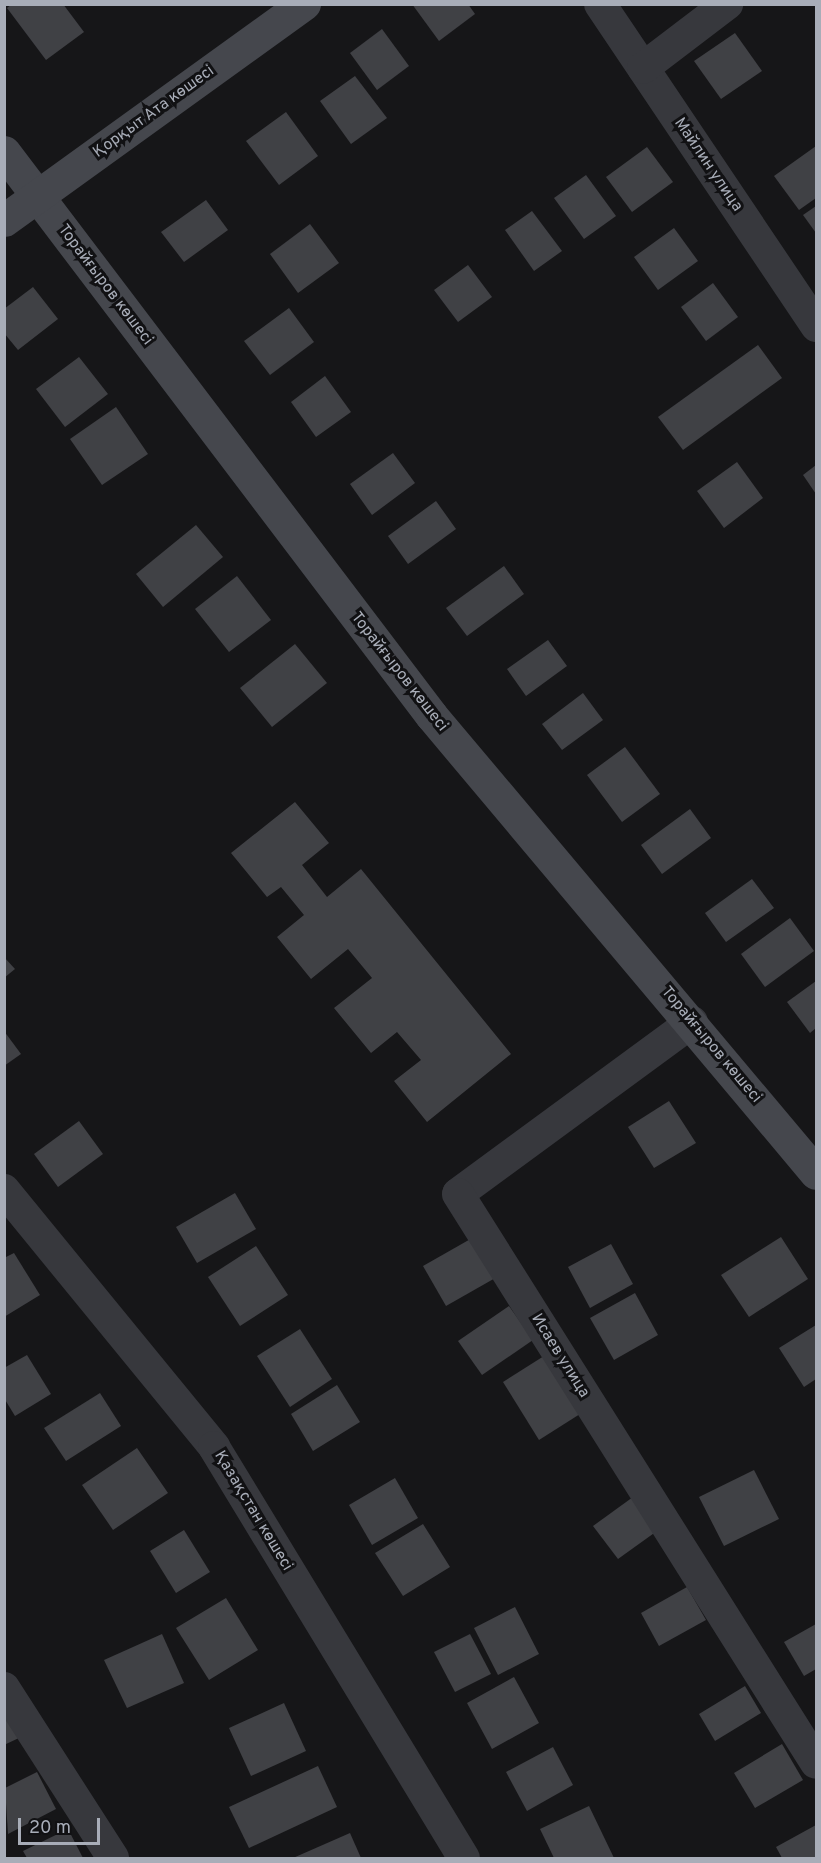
<!DOCTYPE html>
<html>
<head>
<meta charset="utf-8">
<style>
	body { margin:0 }
	#map { position:relative; width:821px; height:1863px; overflow:hidden; background:#161618; font-family:Overpass,sans-serif }
	div>[style] { position:absolute }
	.building>* { inset:0; background:#404145 }
	.street>* { height:32px; margin:-16px; padding:0 16px; transform-origin:16px; border-radius:16px; background:#37383d }
	.secondary>* { height:33px; margin:-16.5px; padding:0 16.5px; transform-origin:16.5px; border-radius:16.5px; background:#45474d }
	span { translate:-50% -50%; white-space:nowrap; text-align:center; line-height:1.15; -webkit-text-stroke:6px #111113; paint-order:stroke }
	.street-label { font-size:16px; color:#a8adb8 }
	.frame { position:absolute; inset:0; border:6px solid #a8adb8; pointer-events:none }
	.scale { position:absolute; left:18px; top:1818px; width:82px; height:27px; box-sizing:border-box; border:3px solid #a8adb8; border-top:0; padding-left:8px; font-size:18px; line-height:21px; white-space:nowrap; color:#a8adb8; -webkit-text-stroke:4px #111113; paint-order:stroke }
</style>
</head>
<body>
<div id="map">
	<div class="building">
		<i style="clip-path:polygon(12px 4px,63px 4px,84px 32px,46px 60px,7px 8px)"></i>
		<i style="clip-path:polygon(412px 4px,468px 4px,475px 14px,439px 41px)"></i>
		<i style="clip-path:polygon(382px 29px,409px 66px,377px 90px,350px 53px)"></i>
		<i style="clip-path:polygon(735px 33px,762px 71px,721px 99px,694px 61px)"></i>
		<i style="clip-path:polygon(355px 76px,387px 118px,351px 144px,320px 101px)"></i>
		<i style="clip-path:polygon(286px 112px,318px 156px,279px 185px,246px 141px)"></i>
		<i style="clip-path:polygon(816px 146px,816px 198px,799px 210px,774px 176px)"></i>
		<i style="clip-path:polygon(647px 147px,673px 182px,632px 212px,606px 177px)"></i>
		<i style="clip-path:polygon(586px 175px,616px 216px,584px 239px,554px 198px)"></i>
		<i style="clip-path:polygon(206px 200px,228px 230px,184px 262px,161px 232px)"></i>
		<i style="clip-path:polygon(816px 206px,816px 233px,803px 215px)"></i>
		<i style="clip-path:polygon(532px 211px,562px 251px,534px 271px,505px 230px)"></i>
		<i style="clip-path:polygon(310px 224px,339px 263px,298px 293px,270px 254px)"></i>
		<i style="clip-path:polygon(674px 228px,698px 261px,658px 290px,634px 257px)"></i>
		<i style="clip-path:polygon(468px 265px,492px 297px,458px 322px,434px 290px)"></i>
		<i style="clip-path:polygon(713px 283px,738px 317px,706px 341px,681px 307px)"></i>
		<i style="clip-path:polygon(33px 287px,58px 319px,18px 350px,4px 333px,4px 309px)"></i>
		<i style="clip-path:polygon(289px 308px,314px 342px,270px 375px,244px 341px)"></i>
		<i style="clip-path:polygon(758px 345px,782px 378px,683px 450px,658px 417px)"></i>
		<i style="clip-path:polygon(79px 357px,108px 394px,65px 427px,36px 389px)"></i>
		<i style="clip-path:polygon(325px 376px,351px 412px,316px 437px,291px 402px)"></i>
		<i style="clip-path:polygon(116px 407px,148px 454px,102px 485px,70px 439px)"></i>
		<i style="clip-path:polygon(393px 453px,415px 483px,372px 515px,350px 484px)"></i>
		<i style="clip-path:polygon(737px 462px,763px 498px,724px 528px,697px 491px)"></i>
		<i style="clip-path:polygon(816px 465px,816px 494px,803px 475px)"></i>
		<i style="clip-path:polygon(436px 501px,456px 529px,408px 564px,388px 536px)"></i>
		<i style="clip-path:polygon(196px 525px,223px 557px,163px 607px,136px 574px)"></i>
		<i style="clip-path:polygon(504px 566px,524px 594px,467px 636px,446px 608px)"></i>
		<i style="clip-path:polygon(237px 576px,271px 620px,229px 652px,195px 609px)"></i>
		<i style="clip-path:polygon(548px 640px,567px 666px,526px 696px,507px 669px)"></i>
		<i style="clip-path:polygon(295px 644px,327px 683px,272px 727px,240px 688px)"></i>
		<i style="clip-path:polygon(583px 693px,603px 720px,562px 750px,542px 724px)"></i>
		<i style="clip-path:polygon(625px 747px,660px 794px,622px 822px,587px 775px)"></i>
		<i style="clip-path:polygon(295px 802px,329px 843px,302px 865px,327px 897px,361px 869px,511px 1054px,427px 1122px,394px 1081px,421px 1060px,397px 1032px,371px 1053px,334px 1008px,372px 978px,348px 949px,311px 979px,277px 937px,304px 915px,281px 887px,267px 897px,231px 853px)"></i>
		<i style="clip-path:polygon(690px 809px,711px 838px,662px 874px,641px 845px)"></i>
		<i style="clip-path:polygon(752px 879px,774px 908px,726px 942px,705px 913px)"></i>
		<i style="clip-path:polygon(790px 918px,814px 951px,765px 987px,741px 954px)"></i>
		<i style="clip-path:polygon(4px 957px,15px 969px,4px 978px)"></i>
		<i style="clip-path:polygon(816px 981px,816px 1028px,810px 1033px,787px 1002px)"></i>
		<i style="clip-path:polygon(4px 1031px,21px 1054px,4px 1066px)"></i>
		<i style="clip-path:polygon(669px 1101px,696px 1143px,654px 1168px,628px 1127px)"></i>
		<i style="clip-path:polygon(79px 1121px,103px 1154px,58px 1187px,34px 1154px)"></i>
		<i style="clip-path:polygon(235px 1193px,256px 1229px,197px 1263px,176px 1227px)"></i>
		<i style="clip-path:polygon(474px 1237px,497px 1277px,446px 1306px,423px 1266px)"></i>
		<i style="clip-path:polygon(781px 1237px,808px 1279px,749px 1317px,721px 1275px)"></i>
		<i style="clip-path:polygon(611px 1244px,633px 1284px,590px 1308px,568px 1267px)"></i>
		<i style="clip-path:polygon(256px 1246px,288px 1295px,240px 1326px,208px 1277px)"></i>
		<i style="clip-path:polygon(14px 1253px,40px 1295px,4px 1317px,4px 1258px)"></i>
		<i style="clip-path:polygon(635px 1293px,658px 1335px,614px 1360px,590px 1318px)"></i>
		<i style="clip-path:polygon(509px 1306px,533px 1340px,482px 1375px,458px 1341px)"></i>
		<i style="clip-path:polygon(816px 1325px,816px 1379px,804px 1387px,779px 1348px)"></i>
		<i style="clip-path:polygon(300px 1329px,332px 1379px,290px 1407px,257px 1356px)"></i>
		<i style="clip-path:polygon(27px 1355px,51px 1394px,15px 1416px,4px 1398px,4px 1368px)"></i>
		<i style="clip-path:polygon(544px 1356px,580px 1414px,539px 1440px,503px 1382px)"></i>
		<i style="clip-path:polygon(337px 1385px,360px 1422px,313px 1451px,291px 1414px)"></i>
		<i style="clip-path:polygon(100px 1393px,121px 1426px,66px 1461px,44px 1428px)"></i>
		<i style="clip-path:polygon(137px 1448px,168px 1493px,113px 1530px,82px 1485px)"></i>
		<i style="clip-path:polygon(754px 1470px,779px 1519px,724px 1546px,699px 1497px)"></i>
		<i style="clip-path:polygon(395px 1478px,418px 1518px,372px 1545px,349px 1505px)"></i>
		<i style="clip-path:polygon(633px 1497px,657px 1531px,618px 1559px,593px 1526px)"></i>
		<i style="clip-path:polygon(423px 1524px,450px 1567px,403px 1596px,375px 1553px)"></i>
		<i style="clip-path:polygon(184px 1530px,210px 1572px,176px 1593px,150px 1551px)"></i>
		<i style="clip-path:polygon(687px 1587px,706px 1620px,659px 1646px,641px 1613px)"></i>
		<i style="clip-path:polygon(226px 1598px,258px 1650px,209px 1680px,176px 1628px)"></i>
		<i style="clip-path:polygon(515px 1607px,539px 1654px,498px 1675px,474px 1628px)"></i>
		<i style="clip-path:polygon(816px 1624px,816px 1669px,804px 1676px,784px 1642px)"></i>
		<i style="clip-path:polygon(162px 1634px,184px 1683px,127px 1708px,104px 1660px)"></i>
		<i style="clip-path:polygon(470px 1634px,491px 1674px,455px 1692px,434px 1652px)"></i>
		<i style="clip-path:polygon(514px 1677px,539px 1723px,492px 1749px,467px 1703px)"></i>
		<i style="clip-path:polygon(745px 1686px,761px 1713px,715px 1741px,699px 1714px)"></i>
		<i style="clip-path:polygon(284px 1703px,306px 1751px,251px 1776px,229px 1728px)"></i>
		<i style="clip-path:polygon(4px 1704px,21px 1737px,4px 1745px)"></i>
		<i style="clip-path:polygon(782px 1744px,803px 1780px,755px 1808px,734px 1773px)"></i>
		<i style="clip-path:polygon(553px 1747px,573px 1785px,527px 1811px,506px 1772px)"></i>
		<i style="clip-path:polygon(318px 1766px,337px 1807px,249px 1848px,229px 1807px)"></i>
		<i style="clip-path:polygon(37px 1772px,56px 1809px,8px 1834px,5px 1788px)"></i>
		<i style="clip-path:polygon(589px 1806px,614px 1858px,554px 1858px,540px 1829px)"></i>
		<i style="clip-path:polygon(816px 1825px,816px 1858px,782px 1858px,776px 1847px)"></i>
		<i style="clip-path:polygon(68px 1829px,83px 1858px,27px 1858px,23px 1851px)"></i>
		<i style="clip-path:polygon(350px 1833px,361px 1858px,293px 1858px)"></i>
	</div>
	<div class="street">
		<i style="left:600px;top:4px;width:388px;rotate:56.1deg"></i>
		<i style="left:643px;top:68px;width:106px;rotate:-37.3deg"></i>
		<i style="left:692px;top:1022px;width:290px;rotate:143.7deg"></i>
		<i style="left:458px;top:1194px;width:672px;rotate:57.82deg"></i>
		<i style="left:4px;top:1190px;width:332px;rotate:50.7deg"></i>
		<i style="left:214px;top:1447px;width:481px;rotate:58.7deg"></i>
		<i style="left:4px;top:1688px;width:202px;rotate:57.3deg"></i>
	</div>
	<div class="secondary">
		<i style="left:4px;top:152px;width:707px;rotate:52.82deg"></i>
		<i style="left:431px;top:715px;width:598px;rotate:49.95deg"></i>
		<i style="left:4px;top:220px;width:370px;rotate:-35.8deg"></i>
	</div>
	<div class="street-label">
		<span style="left:154px;top:112px;rotate:-36deg">Қорқыт Ата көшесі</span>
		<span style="left:708px;top:165px;rotate:56deg">Майлин улица</span>
		<span style="left:105px;top:285px;rotate:53deg">Торайғыров көшесі</span>
		<span style="left:399px;top:672px;rotate:52deg">Торайғыров көшесі</span>
		<span style="left:711px;top:1045px;rotate:50deg">Торайғыров көшесі</span>
		<span style="left:560px;top:1356px;rotate:58deg">Исаев улица</span>
		<span style="left:253px;top:1511px;rotate:59deg">Қазақстан көшесі</span>
	</div>
	<div class="frame"></div>
	<div class="scale">20 m</div>
</div>
</body>
</html>
